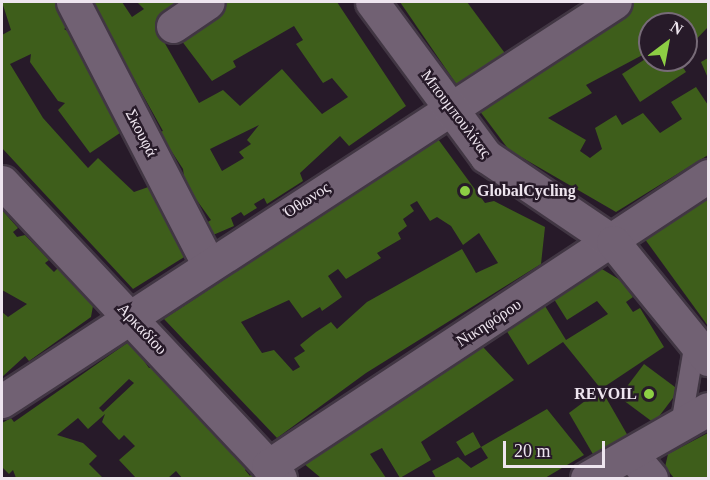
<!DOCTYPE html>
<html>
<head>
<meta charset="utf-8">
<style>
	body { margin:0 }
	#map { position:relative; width:710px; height:480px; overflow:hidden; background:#271a29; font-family:"Times New Roman",serif }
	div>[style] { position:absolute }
	.building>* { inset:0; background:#3e5e1b }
	.roads { filter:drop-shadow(2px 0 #413643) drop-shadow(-2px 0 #413643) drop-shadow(0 2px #413643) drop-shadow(0 -2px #413643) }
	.service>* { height:20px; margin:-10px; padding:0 10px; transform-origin:10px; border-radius:10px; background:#716173 }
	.minor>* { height:33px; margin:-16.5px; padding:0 16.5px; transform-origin:16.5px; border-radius:16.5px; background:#716173 }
	.tertiary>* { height:33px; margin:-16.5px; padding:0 16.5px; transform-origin:16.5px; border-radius:16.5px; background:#716173 }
	.dots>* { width:16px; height:16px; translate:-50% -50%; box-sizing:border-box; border:3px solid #271a29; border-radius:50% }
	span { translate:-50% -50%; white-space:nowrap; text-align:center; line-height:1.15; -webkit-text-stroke:5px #271a29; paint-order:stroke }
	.street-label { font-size:16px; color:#eee5ef }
	.poi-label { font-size:16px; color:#eee5ef; font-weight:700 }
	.left { translate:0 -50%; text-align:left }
	.right { translate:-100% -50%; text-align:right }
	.frame { position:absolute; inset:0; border:3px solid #eee5ef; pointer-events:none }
	.north { position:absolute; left:638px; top:12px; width:60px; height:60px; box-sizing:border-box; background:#271a29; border:2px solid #776b78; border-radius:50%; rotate:32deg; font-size:16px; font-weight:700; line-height:24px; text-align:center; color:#eee5ef }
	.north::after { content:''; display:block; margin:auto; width:21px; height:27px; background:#8dce44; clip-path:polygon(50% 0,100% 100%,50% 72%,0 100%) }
	.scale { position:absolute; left:503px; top:441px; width:102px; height:27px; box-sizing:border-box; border:3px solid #eee5ef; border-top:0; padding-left:8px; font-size:18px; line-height:21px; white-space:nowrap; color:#eee5ef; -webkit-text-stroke:4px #271a29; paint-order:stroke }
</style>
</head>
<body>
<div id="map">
	<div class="building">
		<i style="clip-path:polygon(2px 2px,56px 2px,69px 26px,64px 29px,71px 33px,120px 133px,90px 153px,58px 110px,65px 103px,58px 101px,30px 62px,31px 54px,10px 64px,43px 118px,88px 168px,98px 158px,134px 192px,154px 185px,189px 254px,133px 289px,2px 148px,2px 35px,11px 30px)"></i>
		<i style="clip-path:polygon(evenodd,91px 2px,122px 2px,132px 17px,144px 9px,137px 2px,176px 2px,180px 8px,157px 23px,169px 36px,163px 40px,199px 103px,223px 90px,240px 106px,282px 69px,322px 114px,348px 97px,332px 78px,323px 83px,296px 44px,303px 40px,294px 26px,233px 61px,236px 67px,212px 81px,175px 32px,225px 2px,337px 2px,406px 106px,349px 146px,340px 136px,300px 173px,303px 181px,267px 204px,264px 198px,254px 204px,257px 208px,244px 216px,241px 212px,231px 218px,234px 226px,213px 235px,206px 223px,211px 220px,185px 184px,183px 169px,159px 132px,163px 131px,91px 2px,259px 125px,247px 140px,251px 144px,239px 152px,244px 158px,222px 171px,210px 149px,259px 125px)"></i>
		<i style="clip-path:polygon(400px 2px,467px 2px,507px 56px,459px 88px)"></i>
		<i style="clip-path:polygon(634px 2px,708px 2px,708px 27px,686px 50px,686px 24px,650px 24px,642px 38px,650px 51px,586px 85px,592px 93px,548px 118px,586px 140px,580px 151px,590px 158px,602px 149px,595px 128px,616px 115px,622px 125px,643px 113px,660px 133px,682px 119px,671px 102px,696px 87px,708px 105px,708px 155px,616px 212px,509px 150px,476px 106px)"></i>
		<i style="clip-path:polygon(650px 56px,678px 60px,686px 72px,640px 102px,622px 74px)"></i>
		<i style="clip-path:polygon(708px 58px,708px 78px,701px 62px)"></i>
		<i style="clip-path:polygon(evenodd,438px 139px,485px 203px,494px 201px,545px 227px,541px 264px,366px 373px,277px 438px,164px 319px,438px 139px,417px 201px,430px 221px,437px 217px,451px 226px,463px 245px,479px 233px,498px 263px,476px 273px,462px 249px,367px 302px,337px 329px,331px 322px,316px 332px,300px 345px,305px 351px,294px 358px,300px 367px,293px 371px,274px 350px,262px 353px,241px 322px,289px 300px,302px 318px,320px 307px,322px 311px,342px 297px,328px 276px,338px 269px,346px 279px,381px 258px,377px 253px,401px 239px,398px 233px,407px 226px,403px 219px,414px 211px,410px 205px,417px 201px)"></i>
		<i style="clip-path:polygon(708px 189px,708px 326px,639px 231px)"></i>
		<i style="clip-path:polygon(2px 210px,18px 228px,13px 232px,17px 237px,25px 235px,49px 260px,45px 263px,54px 272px,58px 268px,93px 306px,91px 317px,29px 361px,25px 356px,2px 377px,2px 312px,8px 317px,27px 304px,2px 290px)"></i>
		<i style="clip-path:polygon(597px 266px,620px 280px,633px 297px,626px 302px,633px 312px,640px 308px,664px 347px,601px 389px,563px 342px,528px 365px,506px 330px,545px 306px,566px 340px,608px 314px,597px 301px,567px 320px,552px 296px)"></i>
		<i style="clip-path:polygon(evenodd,130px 341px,149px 368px,157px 367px,250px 465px,245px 470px,250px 476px,254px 470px,261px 478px,182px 478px,176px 471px,168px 478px,136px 478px,119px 460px,135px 446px,124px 435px,119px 440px,102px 422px,105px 414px,88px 429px,78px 418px,57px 435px,83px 443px,97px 456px,89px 464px,103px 478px,16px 478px,13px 470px,9px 474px,2px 467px,2px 423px,11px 418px,14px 422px,130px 341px,129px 379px,134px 383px,103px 412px,99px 408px,129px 379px)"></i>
		<i style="clip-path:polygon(483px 347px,514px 380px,421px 442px,431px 460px,400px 478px,382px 448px,370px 454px,386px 478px,321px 478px,297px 458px,399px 403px)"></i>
		<i style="clip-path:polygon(644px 364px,679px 390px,654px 423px,619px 397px)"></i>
		<i style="clip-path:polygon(601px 389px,628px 436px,594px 456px,569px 413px)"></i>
		<i style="clip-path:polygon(547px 409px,584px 455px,545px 478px,436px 478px,432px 471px,458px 457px,471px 468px,488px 458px,481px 447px,465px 456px,456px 442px,473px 432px,481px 447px)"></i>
		<i style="clip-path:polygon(708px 433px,708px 478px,674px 478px,665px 467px,668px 454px)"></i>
	</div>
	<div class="roads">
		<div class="service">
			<i style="left:681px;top:425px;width:84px;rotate:-80.4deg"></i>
		</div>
		<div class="minor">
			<i style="left:73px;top:2px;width:295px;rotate:62.7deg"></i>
			<i style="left:173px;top:26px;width:42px;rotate:-34.4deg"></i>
			<i style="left:2px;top:182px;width:406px;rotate:46.8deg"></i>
			<i style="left:2px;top:401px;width:731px;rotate:-33.06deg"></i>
			<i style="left:631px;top:454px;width:31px;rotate:50deg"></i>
			<i style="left:268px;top:466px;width:527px;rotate:-33.39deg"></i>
		</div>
		<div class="tertiary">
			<i style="left:372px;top:2px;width:192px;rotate:53.5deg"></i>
			<i style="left:486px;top:156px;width:153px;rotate:34.1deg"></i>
			<i style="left:613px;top:242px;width:151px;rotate:50.9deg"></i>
			<i style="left:587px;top:478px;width:139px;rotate:-29.7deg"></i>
		</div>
	</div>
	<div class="dots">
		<i style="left:465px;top:191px;background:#8dce44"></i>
		<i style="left:649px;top:394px;background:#8dce44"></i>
	</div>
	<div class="street-label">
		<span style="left:456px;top:114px;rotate:53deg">Μπουμπουλίνας</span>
		<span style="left:141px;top:133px;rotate:63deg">Σκουφά</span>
		<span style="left:307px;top:200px;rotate:-33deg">Όθωνος</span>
		<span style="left:489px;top:323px;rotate:-33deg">Νικηφόρου</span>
		<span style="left:142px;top:329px;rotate:47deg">Αρκαδίου</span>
	</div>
	<div class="poi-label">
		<span class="left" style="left:477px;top:191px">GlobalCycling</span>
		<span class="right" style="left:637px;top:394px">REVOIL</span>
	</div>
	<div class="frame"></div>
	<div class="north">N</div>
	<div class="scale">20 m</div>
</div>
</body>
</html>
